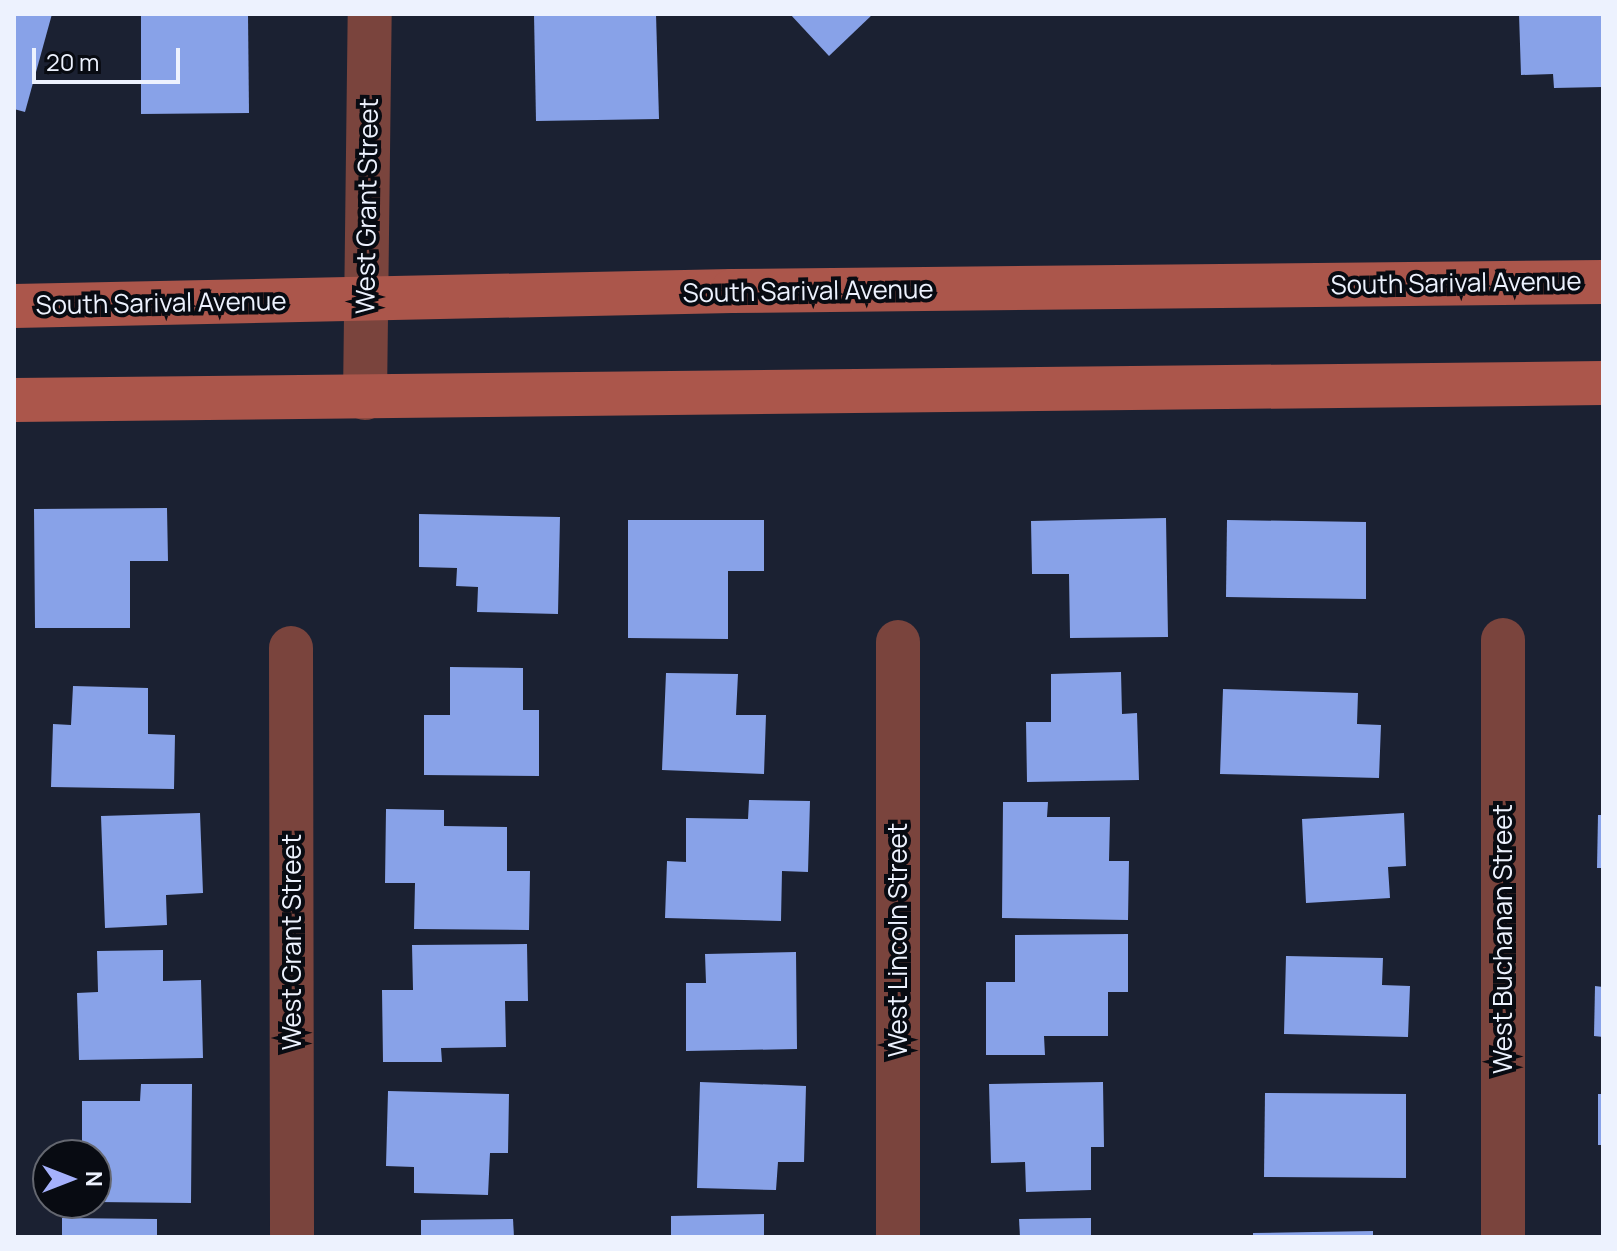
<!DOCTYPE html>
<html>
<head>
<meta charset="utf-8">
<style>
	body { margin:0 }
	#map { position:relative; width:1617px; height:1251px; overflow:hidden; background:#1b2132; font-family:Manrope,sans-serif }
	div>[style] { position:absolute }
	.building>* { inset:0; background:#88a2e8 }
	.minor>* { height:44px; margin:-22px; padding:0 22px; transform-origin:22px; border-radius:22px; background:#7a443d }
	.secondary>* { height:44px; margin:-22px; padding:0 22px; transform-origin:22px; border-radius:22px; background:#ab564b }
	span { translate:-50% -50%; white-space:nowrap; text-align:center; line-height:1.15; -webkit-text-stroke:8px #080b12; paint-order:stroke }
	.street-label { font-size:26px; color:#edf2fe }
	.frame { position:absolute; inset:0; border:16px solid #edf2fe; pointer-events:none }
	.north { position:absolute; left:32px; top:1139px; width:80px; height:80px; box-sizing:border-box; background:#080b12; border:2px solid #646770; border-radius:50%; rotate:90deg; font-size:22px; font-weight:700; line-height:32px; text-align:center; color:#edf2fe }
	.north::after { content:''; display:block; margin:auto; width:28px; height:36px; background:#a5b1fc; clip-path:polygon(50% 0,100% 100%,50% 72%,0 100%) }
	.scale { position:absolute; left:32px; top:48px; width:148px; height:36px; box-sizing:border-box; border:4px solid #edf2fe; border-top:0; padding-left:10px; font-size:24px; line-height:28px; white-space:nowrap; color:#edf2fe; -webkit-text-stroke:6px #080b12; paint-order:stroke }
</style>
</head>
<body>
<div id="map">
	<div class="building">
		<i style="clip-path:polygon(14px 14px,52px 14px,25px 112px,14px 109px)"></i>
		<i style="clip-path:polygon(141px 14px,248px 14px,249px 113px,141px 114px)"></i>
		<i style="clip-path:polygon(534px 14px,656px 14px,659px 119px,536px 121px)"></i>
		<i style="clip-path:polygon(790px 14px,873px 14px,829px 56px)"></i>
		<i style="clip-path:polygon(1519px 14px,1603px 14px,1603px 87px,1554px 88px,1553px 74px,1521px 75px)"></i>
		<i style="clip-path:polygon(167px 508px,168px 561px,130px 561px,130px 628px,35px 628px,34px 509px)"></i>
		<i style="clip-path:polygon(419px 514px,560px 517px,558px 614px,477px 612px,478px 587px,456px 586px,457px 568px,419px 567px)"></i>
		<i style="clip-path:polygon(1166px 518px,1168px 637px,1070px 638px,1069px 574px,1032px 574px,1031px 521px)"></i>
		<i style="clip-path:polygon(628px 520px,764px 520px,764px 571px,728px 571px,728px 639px,628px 638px)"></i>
		<i style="clip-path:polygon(1227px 520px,1366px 522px,1366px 599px,1226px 597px)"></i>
		<i style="clip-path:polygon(450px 667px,523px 668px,523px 710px,539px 710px,539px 776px,424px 775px,424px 715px,450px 715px)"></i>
		<i style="clip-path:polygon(1121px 672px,1122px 714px,1137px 713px,1139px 780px,1027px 782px,1026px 722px,1051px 722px,1051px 674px)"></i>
		<i style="clip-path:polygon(666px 673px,738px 674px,736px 715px,766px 715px,764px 774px,662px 770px)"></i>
		<i style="clip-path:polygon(73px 686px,148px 688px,148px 734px,175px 735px,174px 789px,51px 787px,53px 724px,71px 725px)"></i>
		<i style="clip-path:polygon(1223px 689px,1358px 693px,1357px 724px,1381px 725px,1379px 778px,1220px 774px)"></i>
		<i style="clip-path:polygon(749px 800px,810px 801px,808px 872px,782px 871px,781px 921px,665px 918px,667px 861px,686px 862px,686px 818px,748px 819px)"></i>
		<i style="clip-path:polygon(1003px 802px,1048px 802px,1047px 817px,1110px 817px,1109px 861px,1129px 861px,1128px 920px,1002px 918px)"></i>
		<i style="clip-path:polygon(386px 809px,444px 810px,444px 826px,507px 827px,507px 871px,530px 871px,529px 930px,414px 929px,415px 883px,385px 883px)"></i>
		<i style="clip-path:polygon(200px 813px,203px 893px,166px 895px,167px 925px,105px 928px,101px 816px)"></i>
		<i style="clip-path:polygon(1404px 813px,1406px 866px,1388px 867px,1390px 898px,1306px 903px,1302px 819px)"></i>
		<i style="clip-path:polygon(1598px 815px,1603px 815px,1603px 868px,1597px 868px)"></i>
		<i style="clip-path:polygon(1128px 934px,1128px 992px,1108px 992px,1108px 1036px,1044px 1036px,1045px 1055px,986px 1055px,986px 982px,1015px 982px,1015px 935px)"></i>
		<i style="clip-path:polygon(527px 944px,528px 1001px,505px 1001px,506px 1047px,441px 1048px,442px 1062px,383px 1062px,382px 990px,413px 990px,412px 945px)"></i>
		<i style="clip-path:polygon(163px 950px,163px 981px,201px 980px,203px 1058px,79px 1060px,77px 993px,98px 992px,97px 951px)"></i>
		<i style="clip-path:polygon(796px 952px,797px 1049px,686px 1051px,686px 983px,706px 983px,705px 954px)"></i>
		<i style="clip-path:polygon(1286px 956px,1383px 958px,1382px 985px,1410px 986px,1408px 1037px,1284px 1034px)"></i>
		<i style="clip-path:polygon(1595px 986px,1603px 987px,1603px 1037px,1594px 1036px)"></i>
		<i style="clip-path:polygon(700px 1082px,806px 1086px,804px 1162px,778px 1162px,776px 1190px,697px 1188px)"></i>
		<i style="clip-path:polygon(1103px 1082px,1104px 1147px,1091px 1147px,1091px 1190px,1026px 1192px,1025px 1162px,991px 1163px,989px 1084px)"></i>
		<i style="clip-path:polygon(141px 1084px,192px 1084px,191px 1203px,96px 1202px,96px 1155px,59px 1155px,59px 1145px,82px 1145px,82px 1101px,140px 1101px)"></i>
		<i style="clip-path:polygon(388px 1091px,509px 1094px,508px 1153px,490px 1153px,488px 1195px,414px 1193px,414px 1167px,386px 1166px)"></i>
		<i style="clip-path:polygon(1265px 1093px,1406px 1094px,1406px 1178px,1264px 1177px)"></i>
		<i style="clip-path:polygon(1598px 1094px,1603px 1094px,1603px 1145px,1598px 1145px)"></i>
		<i style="clip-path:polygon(764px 1214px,764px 1237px,671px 1237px,671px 1216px)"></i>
		<i style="clip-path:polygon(62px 1218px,157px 1219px,157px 1237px,62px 1237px)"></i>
		<i style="clip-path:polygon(1091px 1218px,1091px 1237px,1020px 1237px,1019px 1219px)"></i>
		<i style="clip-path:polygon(513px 1219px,514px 1237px,421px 1237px,421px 1220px)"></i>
		<i style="clip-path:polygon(1373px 1231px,1373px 1237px,1253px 1237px,1253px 1233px)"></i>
	</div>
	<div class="minor">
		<i style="left:365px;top:398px;width:384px;rotate:-89.3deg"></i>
		<i style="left:1503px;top:640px;width:597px;rotate:90deg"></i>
		<i style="left:898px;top:642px;width:595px;rotate:90deg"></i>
		<i style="left:291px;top:648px;width:589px;rotate:89.9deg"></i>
	</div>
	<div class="secondary">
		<i style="left:14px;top:306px;width:718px;rotate:-1.2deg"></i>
		<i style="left:732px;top:291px;width:871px;rotate:-0.59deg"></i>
		<i style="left:14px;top:400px;width:1589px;rotate:-0.61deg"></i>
	</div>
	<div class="street-label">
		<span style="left:367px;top:206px;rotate:-89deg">West Grant Street</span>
		<span style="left:1456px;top:283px;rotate:-1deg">South Sarival Avenue</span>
		<span style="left:808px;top:291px;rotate:-1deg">South Sarival Avenue</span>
		<span style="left:161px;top:303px;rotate:-1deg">South Sarival Avenue</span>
		<span style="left:1503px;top:939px;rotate:-90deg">West Buchanan Street</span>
		<span style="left:898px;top:940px;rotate:-90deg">West Lincoln Street</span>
		<span style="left:292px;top:942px;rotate:-90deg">West Grant Street</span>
	</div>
	<div class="frame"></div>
	<div class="north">N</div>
	<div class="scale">20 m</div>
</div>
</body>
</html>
